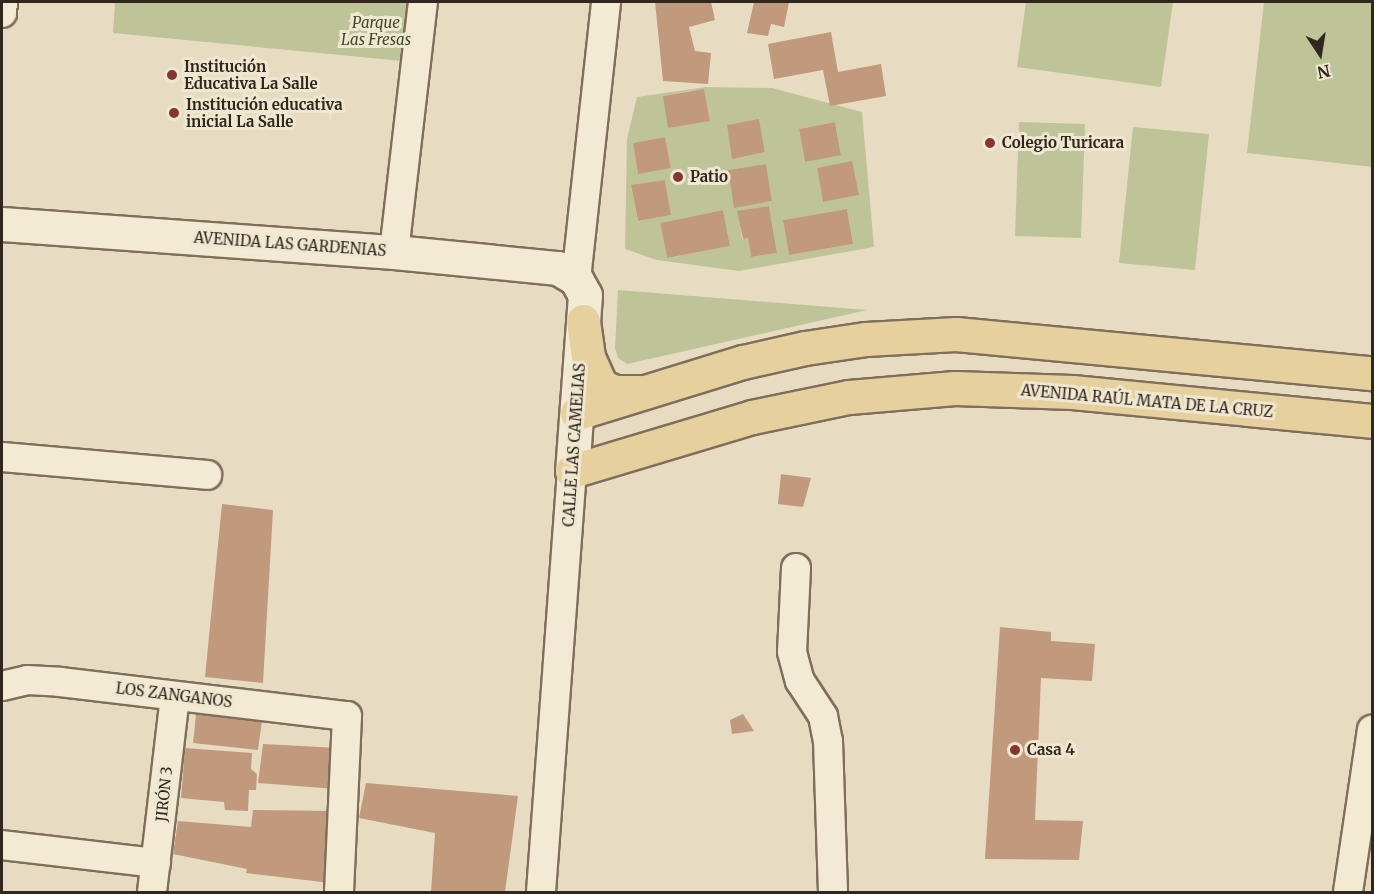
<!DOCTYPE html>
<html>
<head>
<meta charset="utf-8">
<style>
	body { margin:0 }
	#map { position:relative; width:1374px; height:894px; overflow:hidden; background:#e7dcc2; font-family:Merriweather,serif }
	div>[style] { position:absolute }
	.green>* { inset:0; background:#bec498 }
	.building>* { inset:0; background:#c1997d }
	.roads { filter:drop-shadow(2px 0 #7f6e5c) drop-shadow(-2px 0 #7f6e5c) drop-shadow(0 2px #7f6e5c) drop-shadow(0 -2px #7f6e5c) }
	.minor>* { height:28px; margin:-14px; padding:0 14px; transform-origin:14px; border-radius:14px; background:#f3ead4 }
	.secondary>* { height:33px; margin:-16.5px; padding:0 16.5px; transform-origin:16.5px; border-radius:16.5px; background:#f3ead4 }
	.primary>* { height:33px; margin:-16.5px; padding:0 16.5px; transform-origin:16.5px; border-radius:16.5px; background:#e6d09e }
	.dots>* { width:16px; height:16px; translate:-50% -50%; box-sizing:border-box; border:3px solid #f0e7d1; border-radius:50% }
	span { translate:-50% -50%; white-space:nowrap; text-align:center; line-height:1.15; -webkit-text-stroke:6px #f0e7d1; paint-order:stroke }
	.park-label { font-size:15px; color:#414a27; font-style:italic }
	.poi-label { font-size:15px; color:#31271e; font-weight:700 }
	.left { translate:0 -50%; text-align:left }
	.street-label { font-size:15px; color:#31271e }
	.frame { position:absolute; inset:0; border:3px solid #31271e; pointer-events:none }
	.north { position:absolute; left:1290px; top:24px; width:60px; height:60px; -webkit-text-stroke:4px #f0e7d1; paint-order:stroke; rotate:168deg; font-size:16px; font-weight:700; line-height:24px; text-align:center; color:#31271e }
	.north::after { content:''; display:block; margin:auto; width:21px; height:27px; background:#31271e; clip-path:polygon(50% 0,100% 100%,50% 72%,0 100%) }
</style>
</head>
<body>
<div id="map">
	<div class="green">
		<i style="clip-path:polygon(115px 2px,408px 2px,402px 61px,113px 33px)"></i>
		<i style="clip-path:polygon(1026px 2px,1173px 2px,1161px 87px,1017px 67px)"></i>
		<i style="clip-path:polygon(1264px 2px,1372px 2px,1372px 167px,1247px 153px)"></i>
		<i style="clip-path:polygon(evenodd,706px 87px,772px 88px,862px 112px,874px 247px,739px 271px,657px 260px,625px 249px,627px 139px,637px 97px,706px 87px,704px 89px,710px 121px,663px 96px,684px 92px,704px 89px,706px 87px,759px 120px,765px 152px,733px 158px,727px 125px,759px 120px,706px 87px,835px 122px,841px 154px,805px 162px,799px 129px,835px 122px,706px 87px,665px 137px,671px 168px,638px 173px,633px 143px,665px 137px,706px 87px,852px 162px,858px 195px,823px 202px,817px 168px,852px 162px,706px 87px,766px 164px,772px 201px,734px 207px,728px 170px,766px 164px,706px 87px,665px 180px,671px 215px,638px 221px,631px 186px,665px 180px,706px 87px,769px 206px,777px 253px,751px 257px,748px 238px,742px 239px,738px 212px,769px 206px,706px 87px,847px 209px,853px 244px,789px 255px,783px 220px,847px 209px,706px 87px,723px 210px,730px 246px,667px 258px,660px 223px,723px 210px)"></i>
		<i style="clip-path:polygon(1019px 122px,1085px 124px,1081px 238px,1015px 236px)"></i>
		<i style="clip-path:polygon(1133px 127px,1209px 134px,1195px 270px,1119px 263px)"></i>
		<i style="clip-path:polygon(618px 290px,867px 310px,627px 364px,618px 358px,615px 348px)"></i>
	</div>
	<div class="building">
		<i style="clip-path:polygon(655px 2px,711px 2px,715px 20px,689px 27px,695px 51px,711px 53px,708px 84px,663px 81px)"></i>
		<i style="clip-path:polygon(754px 2px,789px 2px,784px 27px,771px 24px,768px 36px,747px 33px)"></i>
		<i style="clip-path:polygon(831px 32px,838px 72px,881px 64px,886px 96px,830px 106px,823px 70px,774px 79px,768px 44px)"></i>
		<i style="clip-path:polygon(704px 89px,710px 121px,668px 128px,663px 96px)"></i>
		<i style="clip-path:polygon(759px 119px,765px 152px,732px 159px,727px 125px)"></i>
		<i style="clip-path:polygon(835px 122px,841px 155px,805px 162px,799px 129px)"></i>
		<i style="clip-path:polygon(665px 137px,671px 168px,638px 174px,633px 143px)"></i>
		<i style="clip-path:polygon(852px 161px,859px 195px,823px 202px,817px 168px)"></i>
		<i style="clip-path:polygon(766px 164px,772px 201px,734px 208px,728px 170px)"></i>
		<i style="clip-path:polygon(665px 180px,671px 215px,638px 221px,631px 185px)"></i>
		<i style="clip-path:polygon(769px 206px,777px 253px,751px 257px,748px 238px,743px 239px,737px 211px)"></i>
		<i style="clip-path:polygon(847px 209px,853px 244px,789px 255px,783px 220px)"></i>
		<i style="clip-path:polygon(723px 210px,730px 246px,667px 258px,660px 223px)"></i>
		<i style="clip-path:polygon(781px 474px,811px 478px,803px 507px,778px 504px)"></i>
		<i style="clip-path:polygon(222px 504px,273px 510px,263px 683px,205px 677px)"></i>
		<i style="clip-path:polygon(1000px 627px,1051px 632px,1051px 641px,1095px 644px,1092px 681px,1041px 678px,1035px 820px,1083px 821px,1079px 860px,985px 859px)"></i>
		<i style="clip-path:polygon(197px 706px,263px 713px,258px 750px,193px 743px)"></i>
		<i style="clip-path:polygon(743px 714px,754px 731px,732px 734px,730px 720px)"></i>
		<i style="clip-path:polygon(263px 744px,338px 748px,336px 789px,258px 783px)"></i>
		<i style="clip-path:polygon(185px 748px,252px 753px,251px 769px,257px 774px,256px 790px,249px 790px,248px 811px,225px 810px,224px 802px,181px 798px)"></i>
		<i style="clip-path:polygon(366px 783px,518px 796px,505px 892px,431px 892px,435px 833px,359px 818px)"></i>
		<i style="clip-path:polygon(253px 810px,334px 811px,331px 883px,246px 873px,247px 869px,173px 854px,178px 821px,251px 827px)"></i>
	</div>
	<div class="roads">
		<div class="minor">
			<i style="left:2px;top:13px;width:11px;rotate:-85deg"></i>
			<i style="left:394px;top:252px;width:252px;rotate:-83.4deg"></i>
			<i style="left:576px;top:279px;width:279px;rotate:-83.8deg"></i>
			<i style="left:2px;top:457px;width:206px;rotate:5deg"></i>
			<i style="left:796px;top:568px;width:84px;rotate:92.7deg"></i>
			<i style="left:792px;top:652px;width:30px;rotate:75deg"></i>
			<i style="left:800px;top:681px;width:42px;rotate:56.7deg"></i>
			<i style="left:823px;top:716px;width:25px;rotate:79deg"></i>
			<i style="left:828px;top:741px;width:151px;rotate:88.1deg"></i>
			<i style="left:2px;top:686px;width:26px;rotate:-13deg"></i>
			<i style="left:27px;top:680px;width:33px;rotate:3deg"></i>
			<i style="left:60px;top:682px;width:289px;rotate:6.8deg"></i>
			<i style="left:347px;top:716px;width:176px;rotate:92.6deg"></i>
			<i style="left:2px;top:845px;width:155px;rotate:6.7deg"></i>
			<i style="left:152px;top:892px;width:197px;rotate:-83.3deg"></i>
			<i style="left:541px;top:892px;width:422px;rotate:-85.8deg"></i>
			<i style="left:1348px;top:892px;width:164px;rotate:-81.6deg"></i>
		</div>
		<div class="secondary">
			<i style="left:2px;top:224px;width:393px;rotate:4.1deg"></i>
			<i style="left:394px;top:252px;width:165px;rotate:5.6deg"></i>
			<i style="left:558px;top:268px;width:21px;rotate:31deg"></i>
			<i style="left:576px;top:279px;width:18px;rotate:61deg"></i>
			<i style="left:585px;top:295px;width:176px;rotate:94.2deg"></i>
		</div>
		<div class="primary">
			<i style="left:583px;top:321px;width:36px;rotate:82deg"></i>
			<i style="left:588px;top:357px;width:32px;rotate:66deg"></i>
			<i style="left:601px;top:386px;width:15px;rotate:23deg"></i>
			<i style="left:615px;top:392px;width:24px"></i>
			<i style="left:577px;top:413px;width:174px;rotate:-17.1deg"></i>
			<i style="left:743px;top:362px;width:64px;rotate:-12.7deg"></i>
			<i style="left:805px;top:348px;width:62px;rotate:-8.4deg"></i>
			<i style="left:866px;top:339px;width:90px;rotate:-3.2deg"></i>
			<i style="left:956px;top:334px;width:418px;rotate:5.4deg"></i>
			<i style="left:572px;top:471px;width:188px;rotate:-16.7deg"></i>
			<i style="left:752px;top:417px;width:99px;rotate:-11.7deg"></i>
			<i style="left:849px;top:397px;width:106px;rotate:-4.9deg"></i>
			<i style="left:955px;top:388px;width:117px;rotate:2deg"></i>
			<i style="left:1072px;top:392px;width:301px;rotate:5.5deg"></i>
		</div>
	</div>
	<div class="dots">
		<i style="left:172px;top:75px;background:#863434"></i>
		<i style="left:174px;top:113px;background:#863434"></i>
		<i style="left:990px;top:143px;background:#863434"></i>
		<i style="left:678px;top:177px;background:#863434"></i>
		<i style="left:1015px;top:750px;background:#863434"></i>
	</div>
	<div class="park-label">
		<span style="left:376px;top:31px">Parque<br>Las Fresas</span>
	</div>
	<div class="poi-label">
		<span class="left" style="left:184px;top:75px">Institución<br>Educativa La Salle</span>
		<span class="left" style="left:186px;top:113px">Institución educativa<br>inicial La Salle</span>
		<span class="left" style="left:1002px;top:143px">Colegio Turicara</span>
		<span class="left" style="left:690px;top:177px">Patio</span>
		<span class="left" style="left:1027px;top:750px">Casa 4</span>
	</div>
	<div class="street-label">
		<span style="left:290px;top:244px;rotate:4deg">AVENIDA LAS GARDENIAS</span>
		<span style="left:1147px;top:401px;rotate:5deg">AVENIDA RAÚL MATA DE LA CRUZ</span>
		<span style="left:574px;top:445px;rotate:-86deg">CALLE LAS CAMELIAS</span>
		<span style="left:174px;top:695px;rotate:7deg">LOS ZANGANOS</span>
		<span style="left:164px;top:794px;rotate:-84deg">JIRÓN 3</span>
	</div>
	<div class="frame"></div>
	<div class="north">N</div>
</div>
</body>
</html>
